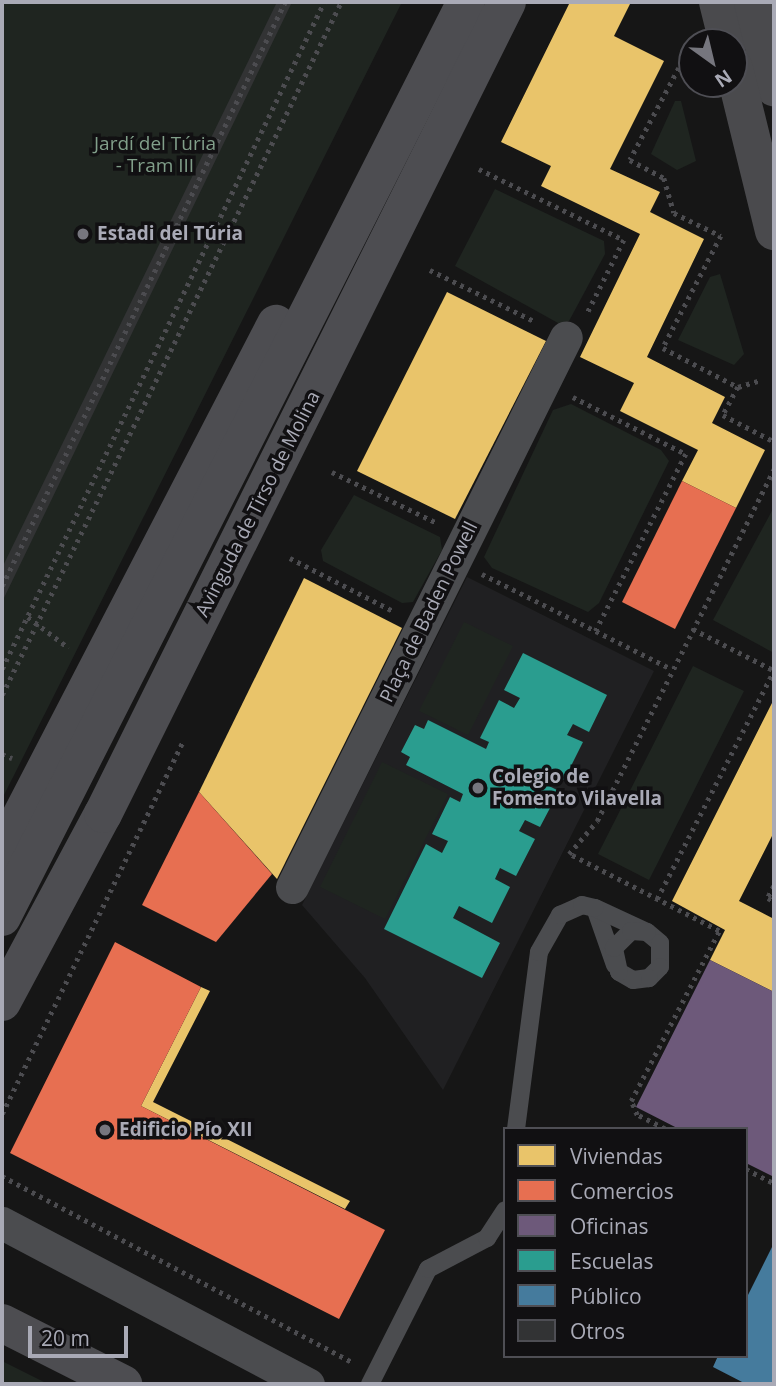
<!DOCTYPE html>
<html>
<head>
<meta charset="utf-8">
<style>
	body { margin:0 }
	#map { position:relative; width:776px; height:1386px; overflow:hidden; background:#161616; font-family:"Open Sans",sans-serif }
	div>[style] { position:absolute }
	.built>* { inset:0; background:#202022 }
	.green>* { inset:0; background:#1f2520 }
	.homes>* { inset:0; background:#e9c46a }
	.shops>* { inset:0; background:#e76f51 }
	.offices>* { inset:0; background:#6d597a }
	.schools>* { inset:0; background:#2a9d8f }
	.public>* { inset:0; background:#457b9d }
	.building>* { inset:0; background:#323334 }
	.path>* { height:4.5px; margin-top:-2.25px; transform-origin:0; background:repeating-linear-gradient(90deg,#4c4c50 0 3.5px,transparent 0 8.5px) }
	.lane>* { height:18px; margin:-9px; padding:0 9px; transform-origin:9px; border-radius:9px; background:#4b4c4f }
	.street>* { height:33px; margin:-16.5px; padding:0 16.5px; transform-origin:16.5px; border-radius:16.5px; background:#4b4c4f }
	.secondary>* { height:38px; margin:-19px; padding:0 19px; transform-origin:19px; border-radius:19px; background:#4a4a4d }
	.primary>* { height:38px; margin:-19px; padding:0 19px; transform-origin:19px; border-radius:19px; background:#4d4d51 }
	.dots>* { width:19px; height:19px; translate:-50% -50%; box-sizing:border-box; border:4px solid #111012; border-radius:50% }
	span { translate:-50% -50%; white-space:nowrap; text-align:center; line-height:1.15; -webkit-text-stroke:7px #111012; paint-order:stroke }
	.park-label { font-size:19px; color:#819f8a }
	.poi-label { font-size:19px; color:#a9aab6; font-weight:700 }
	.left { translate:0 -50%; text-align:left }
	.street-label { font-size:19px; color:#a9aab6 }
	.frame { position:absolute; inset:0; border:4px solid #a9aab6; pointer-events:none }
	.legend { position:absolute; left:503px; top:1127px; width:245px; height:231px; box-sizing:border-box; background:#111012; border:2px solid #4e4e54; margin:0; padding:9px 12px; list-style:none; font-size:21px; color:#a9aab6 }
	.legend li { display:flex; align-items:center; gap:14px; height:35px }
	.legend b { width:35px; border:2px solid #4e4e54 }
	.north { position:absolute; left:678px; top:28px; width:70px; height:70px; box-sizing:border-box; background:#111012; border:2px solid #4e4e54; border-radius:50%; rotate:146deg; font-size:19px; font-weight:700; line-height:28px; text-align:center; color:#a9aab6 }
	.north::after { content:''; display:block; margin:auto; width:24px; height:32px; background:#76767e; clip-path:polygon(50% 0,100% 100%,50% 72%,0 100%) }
	.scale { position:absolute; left:28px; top:1326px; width:100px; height:32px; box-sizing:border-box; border:4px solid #a9aab6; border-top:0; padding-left:9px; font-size:21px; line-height:24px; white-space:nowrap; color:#a9aab6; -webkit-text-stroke:5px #111012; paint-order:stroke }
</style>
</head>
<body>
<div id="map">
	<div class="built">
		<i style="clip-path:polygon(467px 577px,654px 671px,443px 1090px,365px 978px,302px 905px)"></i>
	</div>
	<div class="green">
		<i style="clip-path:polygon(2px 2px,402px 2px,2px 799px)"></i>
		<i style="clip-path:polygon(675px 101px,681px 101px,696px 161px,677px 170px,651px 154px)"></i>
		<i style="clip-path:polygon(495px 189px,604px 241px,605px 254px,569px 321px,558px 323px,455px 266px)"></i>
		<i style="clip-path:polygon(720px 274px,744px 354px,734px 365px,678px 340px,710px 277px)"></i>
		<i style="clip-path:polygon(571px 404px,661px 450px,669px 461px,599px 603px,588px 612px,492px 568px,484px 557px,553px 410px)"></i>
		<i style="clip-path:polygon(354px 495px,440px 537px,442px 550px,413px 602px,402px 603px,323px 561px,321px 550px)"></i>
		<i style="clip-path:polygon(774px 507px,774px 653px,713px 620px)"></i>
		<i style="clip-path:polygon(464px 622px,513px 646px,468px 735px,419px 711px)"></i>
		<i style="clip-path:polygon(693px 666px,744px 691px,649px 880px,598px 854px)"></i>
		<i style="clip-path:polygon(382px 762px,448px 794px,385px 919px,320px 887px)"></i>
		<i style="clip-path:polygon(2px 1361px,48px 1384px,8px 1384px,2px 1381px)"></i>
	</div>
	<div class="homes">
		<i style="clip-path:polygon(570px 2px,631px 2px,614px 36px,664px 61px,610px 169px,660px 192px,650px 212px,704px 239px,647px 357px,725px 397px,712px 423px,765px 450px,736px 508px,682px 481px,698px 450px,620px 411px,634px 383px,580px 357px,640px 234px,541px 186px,551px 166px,501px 142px)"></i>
		<i style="clip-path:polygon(447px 292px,546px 341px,455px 519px,357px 471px)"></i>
		<i style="clip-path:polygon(304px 578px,402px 628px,277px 879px,199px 792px)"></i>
		<i style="clip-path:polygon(774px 699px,774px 832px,739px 901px,774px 919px,774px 992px,710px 960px,725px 930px,672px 901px)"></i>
		<i style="clip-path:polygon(201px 987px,210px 991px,153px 1102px,350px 1201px,345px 1209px,141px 1106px)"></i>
	</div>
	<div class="shops">
		<i style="clip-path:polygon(682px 481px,736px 508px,675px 629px,622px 602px)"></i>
		<i style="clip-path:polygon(199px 792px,272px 874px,216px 942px,142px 905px)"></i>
		<i style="clip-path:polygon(115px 942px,201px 987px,141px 1106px,385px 1230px,339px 1319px,10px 1153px)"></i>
	</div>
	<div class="offices">
		<i style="clip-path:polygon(710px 960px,774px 992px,774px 1177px,746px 1163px,746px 1129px,679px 1129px,636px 1107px)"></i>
	</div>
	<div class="schools">
		<i style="clip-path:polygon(523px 653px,607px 695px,589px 732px,573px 724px,567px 735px,583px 742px,564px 780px,549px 772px,543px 783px,559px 791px,540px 827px,525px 820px,519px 831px,535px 839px,516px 876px,500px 868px,495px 879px,510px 887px,492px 923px,459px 906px,453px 918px,500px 943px,482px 978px,384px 929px,426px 844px,442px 853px,448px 841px,432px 834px,450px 797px,460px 802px,463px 794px,406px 765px,410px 757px,401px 752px,415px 725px,424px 729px,428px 720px,486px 749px,489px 742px,480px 738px,499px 700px,514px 708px,520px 698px,504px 690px)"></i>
	</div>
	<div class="public">
		<i style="clip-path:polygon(774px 1243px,774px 1384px,746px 1384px,713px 1367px,718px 1356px,746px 1356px,746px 1299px)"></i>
	</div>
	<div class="building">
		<i style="clip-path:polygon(277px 2px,292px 2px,2px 602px,2px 568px)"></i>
	</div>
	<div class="path">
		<i style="left:679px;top:68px;width:104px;rotate:118deg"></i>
		<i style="left:630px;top:160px;width:38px;rotate:28deg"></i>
		<i style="left:664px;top:178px;width:36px;rotate:74deg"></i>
		<i style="left:674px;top:213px;width:52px;rotate:26.1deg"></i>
		<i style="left:721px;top:236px;width:126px;rotate:117.4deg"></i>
		<i style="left:663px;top:348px;width:85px;rotate:27.5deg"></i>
		<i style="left:738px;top:387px;width:32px;rotate:118deg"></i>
		<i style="left:723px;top:415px;width:56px;rotate:27.5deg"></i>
		<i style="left:479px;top:169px;width:161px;rotate:26.1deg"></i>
		<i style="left:624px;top:240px;width:83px;rotate:116.6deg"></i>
		<i style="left:430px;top:270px;width:118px;rotate:26.1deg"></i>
		<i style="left:738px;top:387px;width:21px;rotate:-17deg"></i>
		<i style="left:573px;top:397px;width:127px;rotate:26.8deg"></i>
		<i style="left:686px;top:454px;width:199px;rotate:117deg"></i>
		<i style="left:332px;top:472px;width:117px;rotate:25.9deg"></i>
		<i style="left:290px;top:558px;width:116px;rotate:27.2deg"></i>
		<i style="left:482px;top:574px;width:212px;rotate:26.6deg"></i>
		<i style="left:2px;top:586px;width:649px;rotate:-64.15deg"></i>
		<i style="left:28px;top:617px;width:51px;rotate:37.1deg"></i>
		<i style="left:693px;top:629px;width:90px;rotate:27.1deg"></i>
		<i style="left:2px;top:669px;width:741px;rotate:-64.23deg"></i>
		<i style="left:2px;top:695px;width:771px;rotate:-63.93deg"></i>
		<i style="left:2px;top:754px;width:11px;rotate:22deg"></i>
		<i style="left:774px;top:886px;width:13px;rotate:117deg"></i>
		<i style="left:768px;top:898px;width:7px;rotate:27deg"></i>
		<i style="left:657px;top:899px;width:257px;rotate:-62.9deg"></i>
		<i style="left:2px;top:1114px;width:416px;rotate:-64.1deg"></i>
		<i style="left:665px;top:1129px;width:31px;rotate:-153deg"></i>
		<i style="left:637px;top:1115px;width:15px;rotate:-113deg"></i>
		<i style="left:631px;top:1101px;width:191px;rotate:-62.6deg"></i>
		<i style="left:719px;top:931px;width:169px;rotate:-152.8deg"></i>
		<i style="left:569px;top:854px;width:43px;rotate:-49.7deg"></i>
		<i style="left:597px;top:821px;width:394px;rotate:-63.3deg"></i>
		<i style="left:746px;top:1169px;width:31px;rotate:27deg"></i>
		<i style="left:2px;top:1176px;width:398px;rotate:28deg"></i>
	</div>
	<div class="lane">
		<i style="left:615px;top:965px;width:60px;rotate:-109.3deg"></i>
		<i style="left:595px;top:908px;width:57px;rotate:24.8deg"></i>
		<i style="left:647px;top:932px;width:17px;rotate:40deg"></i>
		<i style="left:660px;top:943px;width:24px;rotate:90deg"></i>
		<i style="left:660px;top:967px;width:16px;rotate:135deg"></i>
		<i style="left:649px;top:978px;width:16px;rotate:173deg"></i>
		<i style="left:633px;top:980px;width:16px;rotate:-150deg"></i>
		<i style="left:619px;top:972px;width:25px;rotate:-102deg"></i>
		<i style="left:614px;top:948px;width:24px;rotate:-45deg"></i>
		<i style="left:631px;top:931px;width:16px;rotate:4deg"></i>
		<i style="left:516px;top:1129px;width:178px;rotate:-82.6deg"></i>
		<i style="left:539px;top:952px;width:43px;rotate:-60.4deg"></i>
		<i style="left:560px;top:915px;width:24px;rotate:-24deg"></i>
		<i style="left:582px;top:905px;width:13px;rotate:13deg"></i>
		<i style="left:370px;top:1384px;width:129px;rotate:-63.2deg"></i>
		<i style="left:428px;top:1269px;width:67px;rotate:-27.7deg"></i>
		<i style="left:487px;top:1238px;width:33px;rotate:-57deg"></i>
	</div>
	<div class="street">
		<i style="left:292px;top:887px;width:614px;rotate:-63.52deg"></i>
		<i style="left:2px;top:1223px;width:346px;rotate:27.8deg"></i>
	</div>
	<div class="secondary">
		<i style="left:718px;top:2px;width:41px;rotate:76deg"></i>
		<i style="left:753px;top:2px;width:88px;rotate:76.1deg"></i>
		<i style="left:734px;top:68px;width:168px;rotate:76.2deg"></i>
	</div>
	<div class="primary">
		<i style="left:2px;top:853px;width:596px;rotate:-62.62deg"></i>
		<i style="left:2px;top:917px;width:1026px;rotate:-63.11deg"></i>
		<i style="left:2px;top:1002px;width:213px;rotate:-61.8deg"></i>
		<i style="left:103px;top:814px;width:907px;rotate:-63.55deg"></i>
		<i style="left:2px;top:1323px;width:136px;rotate:26.8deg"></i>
	</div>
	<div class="dots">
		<i style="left:83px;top:234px;background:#76767e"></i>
		<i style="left:478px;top:788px;background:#76767e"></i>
		<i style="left:105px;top:1130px;background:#76767e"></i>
	</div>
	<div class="park-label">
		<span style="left:155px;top:155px">Jardí del Túria<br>- Tram III</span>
	</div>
	<div class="poi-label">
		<span class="left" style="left:97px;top:234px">Estadi del Túria</span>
		<span class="left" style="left:492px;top:788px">Colegio de<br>Fomento Vilavella</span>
		<span class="left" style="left:119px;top:1130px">Edificio Pío XII</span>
	</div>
	<div class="street-label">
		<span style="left:258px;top:504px;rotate:-63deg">Avinguda de Tirso de Molina</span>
		<span style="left:429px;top:612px;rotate:-64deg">Plaça de Baden Powell</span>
	</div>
	<div class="frame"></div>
	<ul class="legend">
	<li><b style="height:19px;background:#e9c46a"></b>Viviendas</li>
	<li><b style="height:19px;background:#e76f51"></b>Comercios</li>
	<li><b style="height:19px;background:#6d597a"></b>Oficinas</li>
	<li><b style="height:19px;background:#2a9d8f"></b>Escuelas</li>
	<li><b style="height:19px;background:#457b9d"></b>Público</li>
	<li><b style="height:19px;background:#323334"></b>Otros</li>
	</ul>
	<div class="north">N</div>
	<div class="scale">20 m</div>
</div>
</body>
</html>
